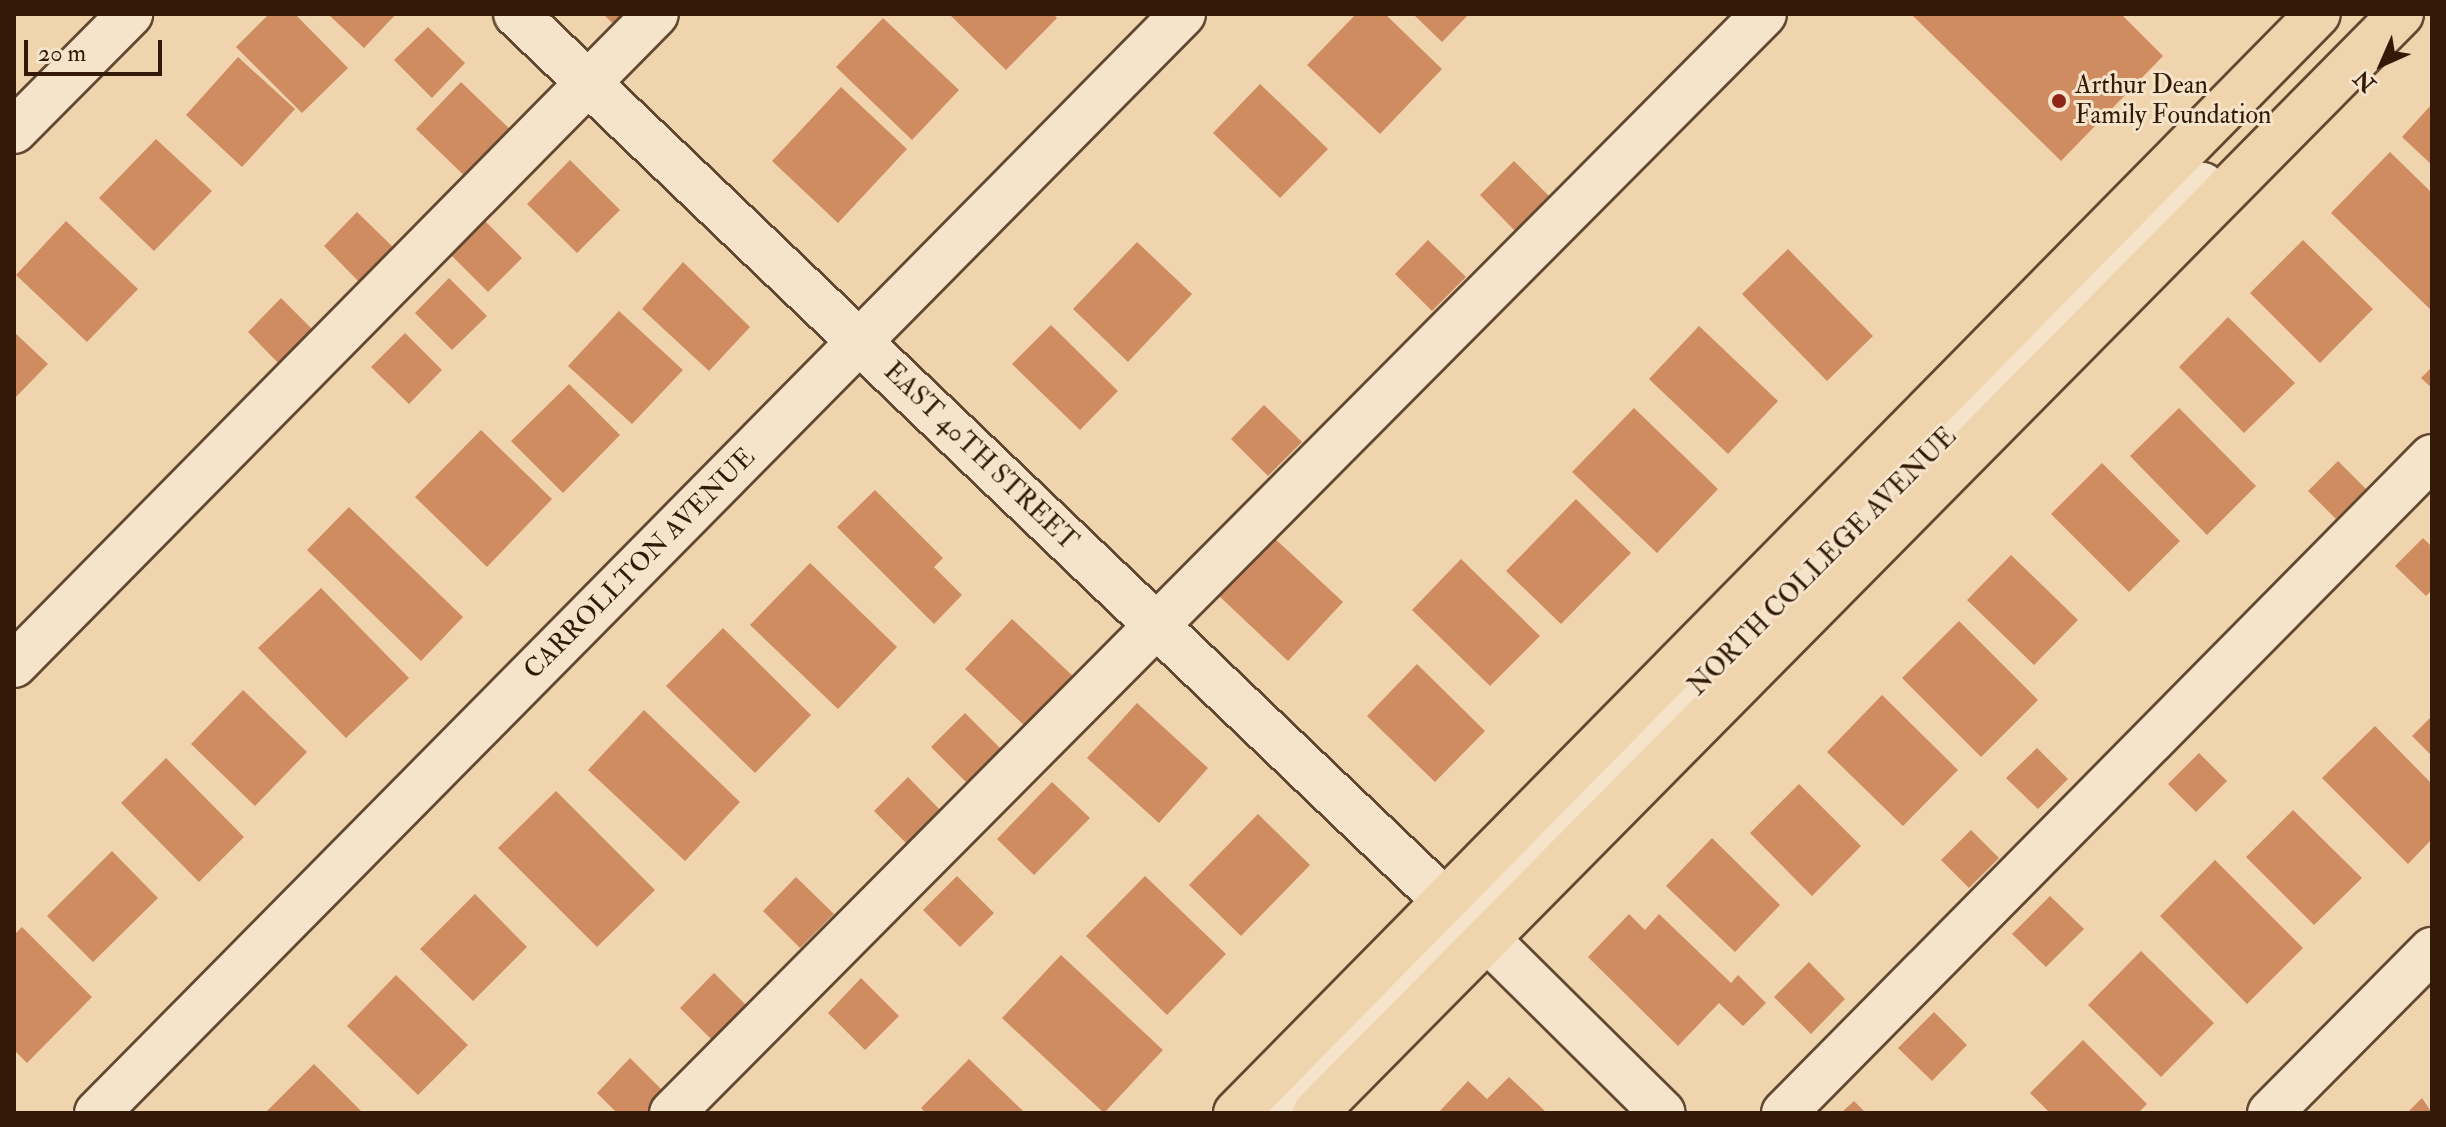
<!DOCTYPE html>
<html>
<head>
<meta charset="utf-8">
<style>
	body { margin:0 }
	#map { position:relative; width:2446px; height:1127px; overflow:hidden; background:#efd4ad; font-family:"IM FELL Double Pica",serif }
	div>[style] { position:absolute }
	.building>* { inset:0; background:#d08c61 }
	.roads { filter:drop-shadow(2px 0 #624831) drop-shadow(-2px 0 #624831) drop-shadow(0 2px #624831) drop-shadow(0 -2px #624831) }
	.minor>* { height:44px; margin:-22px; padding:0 22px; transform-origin:22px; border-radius:22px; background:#f5e3ca }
	.major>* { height:44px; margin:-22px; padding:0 22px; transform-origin:22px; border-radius:22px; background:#efd4ad }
	.dots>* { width:22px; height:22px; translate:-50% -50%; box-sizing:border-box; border:4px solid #f5e3ca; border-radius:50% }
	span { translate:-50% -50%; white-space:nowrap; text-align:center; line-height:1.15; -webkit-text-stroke:6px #f5e3ca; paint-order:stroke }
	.poi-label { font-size:26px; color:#331a08 }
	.left { translate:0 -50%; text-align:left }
	.street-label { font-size:26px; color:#331a08 }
	.frame { position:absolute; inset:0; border:16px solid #331a08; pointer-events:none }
	.north { position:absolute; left:2342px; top:24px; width:80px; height:80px; -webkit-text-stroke:6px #f5e3ca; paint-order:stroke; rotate:225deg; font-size:22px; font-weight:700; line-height:32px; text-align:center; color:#331a08 }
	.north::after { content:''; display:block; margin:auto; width:28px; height:36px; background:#331a08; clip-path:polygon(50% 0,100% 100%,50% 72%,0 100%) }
	.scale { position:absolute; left:24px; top:40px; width:138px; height:36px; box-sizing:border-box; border:4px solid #331a08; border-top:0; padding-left:10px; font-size:24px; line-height:28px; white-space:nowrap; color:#331a08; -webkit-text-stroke:6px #f5e3ca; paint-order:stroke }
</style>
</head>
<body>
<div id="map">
	<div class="building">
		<i style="clip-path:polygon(269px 14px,295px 14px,348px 68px,302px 113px,236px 47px)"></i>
		<i style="clip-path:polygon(328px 14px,396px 14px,364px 48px)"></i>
		<i style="clip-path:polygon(603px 14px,650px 14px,627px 37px)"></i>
		<i style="clip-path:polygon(949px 14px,1053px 14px,1057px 18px,1006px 70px)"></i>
		<i style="clip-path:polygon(1356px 14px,1385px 14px,1442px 69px,1380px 134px,1307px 65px)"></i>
		<i style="clip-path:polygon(1413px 14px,1469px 14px,1442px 42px)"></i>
		<i style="clip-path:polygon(1911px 14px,2121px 14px,2163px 56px,2061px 161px)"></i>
		<i style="clip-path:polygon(883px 18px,959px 90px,912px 140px,836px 67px)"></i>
		<i style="clip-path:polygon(428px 27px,465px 63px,432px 98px,394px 60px)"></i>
		<i style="clip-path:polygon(238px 57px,295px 109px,242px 167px,186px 115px)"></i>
		<i style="clip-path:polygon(461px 82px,520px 139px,475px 186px,416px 129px)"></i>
		<i style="clip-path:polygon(1260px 84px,1328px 149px,1280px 198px,1213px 133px)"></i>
		<i style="clip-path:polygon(841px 87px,907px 149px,838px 223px,772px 161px)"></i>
		<i style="clip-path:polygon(2432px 104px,2432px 165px,2402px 137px)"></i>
		<i style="clip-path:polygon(156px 139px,212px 191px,154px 251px,99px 198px)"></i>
		<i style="clip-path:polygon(2390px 152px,2432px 193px,2432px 311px,2331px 213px)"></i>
		<i style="clip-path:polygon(570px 160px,620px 210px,577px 253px,527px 204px)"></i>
		<i style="clip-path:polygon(1514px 161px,1551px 198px,1517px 233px,1480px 195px)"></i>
		<i style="clip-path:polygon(357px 212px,395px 249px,361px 284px,324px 246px)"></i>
		<i style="clip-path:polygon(66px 221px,138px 289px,87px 342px,16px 275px)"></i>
		<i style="clip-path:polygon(485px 221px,522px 258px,488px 292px,451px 255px)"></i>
		<i style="clip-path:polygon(1428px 240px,1466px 277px,1432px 311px,1395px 274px)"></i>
		<i style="clip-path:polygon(2303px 240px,2373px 309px,2320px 363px,2250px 293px)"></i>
		<i style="clip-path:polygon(1137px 242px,1192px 294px,1128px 362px,1073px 309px)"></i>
		<i style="clip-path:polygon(1788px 249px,1873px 336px,1827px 381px,1742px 294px)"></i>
		<i style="clip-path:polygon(683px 262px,750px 327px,709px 371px,642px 309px)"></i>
		<i style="clip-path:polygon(449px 278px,487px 316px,452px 350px,415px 313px)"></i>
		<i style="clip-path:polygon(281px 298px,319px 336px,285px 370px,248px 332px)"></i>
		<i style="clip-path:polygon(619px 311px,683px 370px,632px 424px,568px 366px)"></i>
		<i style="clip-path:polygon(2228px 317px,2295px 383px,2244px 433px,2179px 367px)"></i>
		<i style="clip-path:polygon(1051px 325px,1118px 391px,1080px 430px,1012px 364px)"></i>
		<i style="clip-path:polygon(1699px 326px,1778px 401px,1728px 454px,1649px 379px)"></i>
		<i style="clip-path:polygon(14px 332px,48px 364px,14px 399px)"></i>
		<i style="clip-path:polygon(405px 333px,442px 370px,409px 404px,371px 367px)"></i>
		<i style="clip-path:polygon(2432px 367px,2432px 388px,2421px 378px)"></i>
		<i style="clip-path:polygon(569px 384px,620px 435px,563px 493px,511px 441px)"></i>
		<i style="clip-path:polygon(1264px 405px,1302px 442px,1268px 476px,1231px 439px)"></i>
		<i style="clip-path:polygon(1634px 408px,1718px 489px,1657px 553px,1572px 472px)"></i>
		<i style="clip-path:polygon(2179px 408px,2256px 486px,2207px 535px,2130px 456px)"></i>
		<i style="clip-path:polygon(481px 430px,552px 499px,487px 567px,415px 497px)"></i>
		<i style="clip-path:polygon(2338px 461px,2366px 489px,2336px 519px,2308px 491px)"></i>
		<i style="clip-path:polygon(2102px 463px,2180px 541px,2129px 592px,2051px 514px)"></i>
		<i style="clip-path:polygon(875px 490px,943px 558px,934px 567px,962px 595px,934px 624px,837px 527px)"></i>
		<i style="clip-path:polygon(1576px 499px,1631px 553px,1561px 624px,1506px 571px)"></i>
		<i style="clip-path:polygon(349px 507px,463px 617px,421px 661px,307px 550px)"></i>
		<i style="clip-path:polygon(1271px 535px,1343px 602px,1288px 661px,1216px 593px)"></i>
		<i style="clip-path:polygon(2423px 538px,2432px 547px,2432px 590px,2426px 596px,2395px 566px)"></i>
		<i style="clip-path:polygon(2011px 555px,2078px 620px,2034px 665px,1967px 600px)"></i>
		<i style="clip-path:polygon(1461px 559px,1540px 636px,1490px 686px,1412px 610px)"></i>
		<i style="clip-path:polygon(810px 563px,897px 647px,838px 709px,750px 625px)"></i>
		<i style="clip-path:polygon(321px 588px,409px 678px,346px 738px,258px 648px)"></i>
		<i style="clip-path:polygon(1012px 619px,1074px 677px,1026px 727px,965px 669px)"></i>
		<i style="clip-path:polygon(1959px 621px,2038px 700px,1981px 757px,1902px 678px)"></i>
		<i style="clip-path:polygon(723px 628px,811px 715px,755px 773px,666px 686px)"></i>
		<i style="clip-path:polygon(1417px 664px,1485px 731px,1435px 782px,1367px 716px)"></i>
		<i style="clip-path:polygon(243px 690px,307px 752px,255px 806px,191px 744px)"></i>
		<i style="clip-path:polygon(1882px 695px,1958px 770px,1903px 826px,1827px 752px)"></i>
		<i style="clip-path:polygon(1137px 703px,1208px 768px,1159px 823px,1087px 758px)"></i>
		<i style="clip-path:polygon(644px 710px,740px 802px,685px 861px,588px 770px)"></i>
		<i style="clip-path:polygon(965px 713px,1002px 750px,969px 785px,931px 747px)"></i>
		<i style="clip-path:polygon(2432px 716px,2432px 756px,2412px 736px)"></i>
		<i style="clip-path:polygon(2375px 726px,2432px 784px,2432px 839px,2408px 864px,2322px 778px)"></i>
		<i style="clip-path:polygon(2037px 748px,2068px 779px,2038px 809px,2006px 778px)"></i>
		<i style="clip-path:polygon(2199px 753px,2227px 781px,2196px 812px,2168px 784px)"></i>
		<i style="clip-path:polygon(166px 758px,244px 837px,199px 882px,121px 803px)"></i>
		<i style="clip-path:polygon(908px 777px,945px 815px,912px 849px,874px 811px)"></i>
		<i style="clip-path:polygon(1052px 782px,1090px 818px,1034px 875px,997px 839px)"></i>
		<i style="clip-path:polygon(1799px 784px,1861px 846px,1812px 896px,1750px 833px)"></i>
		<i style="clip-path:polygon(556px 791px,655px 890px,597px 947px,498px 848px)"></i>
		<i style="clip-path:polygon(2293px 810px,2362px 878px,2314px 925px,2246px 857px)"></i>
		<i style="clip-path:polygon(1258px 814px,1310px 865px,1241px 936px,1189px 885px)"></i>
		<i style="clip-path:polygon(1971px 830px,1999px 858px,1969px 888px,1941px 860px)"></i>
		<i style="clip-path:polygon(1712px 838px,1780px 905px,1735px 952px,1666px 886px)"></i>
		<i style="clip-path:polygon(112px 851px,158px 898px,93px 962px,47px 916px)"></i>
		<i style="clip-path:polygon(2215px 860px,2303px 948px,2247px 1004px,2160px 916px)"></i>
		<i style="clip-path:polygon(957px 876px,994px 913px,960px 947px,923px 910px)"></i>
		<i style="clip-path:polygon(1145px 876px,1226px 954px,1167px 1015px,1086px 936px)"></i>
		<i style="clip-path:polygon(796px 877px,834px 914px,800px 948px,763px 911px)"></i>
		<i style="clip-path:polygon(475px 894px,527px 947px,473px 1001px,420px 949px)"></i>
		<i style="clip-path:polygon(2050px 896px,2084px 929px,2046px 967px,2012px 934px)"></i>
		<i style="clip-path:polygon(1629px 914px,1645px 930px,1659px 914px,1731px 983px,1738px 975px,1766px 1003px,1743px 1026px,1719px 1003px,1678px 1046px,1588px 957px)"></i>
		<i style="clip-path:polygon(22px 927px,92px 997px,27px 1063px,14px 1050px,14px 935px)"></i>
		<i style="clip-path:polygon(2141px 951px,2214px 1023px,2161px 1077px,2088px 1005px)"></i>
		<i style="clip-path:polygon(1061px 955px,1163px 1050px,1104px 1113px,1002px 1018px)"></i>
		<i style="clip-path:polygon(1809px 962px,1845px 999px,1811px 1034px,1774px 997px)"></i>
		<i style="clip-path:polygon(714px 973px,751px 1010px,717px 1045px,680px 1008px)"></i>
		<i style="clip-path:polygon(396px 975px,468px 1045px,418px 1095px,347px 1026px)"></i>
		<i style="clip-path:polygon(861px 978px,899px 1016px,865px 1050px,828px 1013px)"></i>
		<i style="clip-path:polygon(1934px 1012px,1967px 1045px,1932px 1081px,1898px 1048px)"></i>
		<i style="clip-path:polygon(2083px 1040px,2147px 1104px,2138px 1113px,2050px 1113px,2030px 1093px)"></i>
		<i style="clip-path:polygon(630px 1058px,668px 1096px,651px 1113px,617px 1113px,597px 1093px)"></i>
		<i style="clip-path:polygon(969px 1059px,1025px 1113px,926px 1113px,921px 1108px)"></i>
		<i style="clip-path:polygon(314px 1064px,363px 1113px,265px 1113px)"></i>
		<i style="clip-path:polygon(1509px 1077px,1547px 1113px,1438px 1113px,1468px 1081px,1487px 1099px)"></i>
		<i style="clip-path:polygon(2422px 1098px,2432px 1113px,2407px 1113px)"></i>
		<i style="clip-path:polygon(1854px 1101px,1866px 1113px,1841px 1113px)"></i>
	</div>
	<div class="roads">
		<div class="minor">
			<i style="left:516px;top:14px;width:1283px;rotate:43.67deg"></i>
			<i style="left:14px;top:131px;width:165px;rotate:-45.2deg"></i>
			<i style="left:14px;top:665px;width:914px;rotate:-45.4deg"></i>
			<i style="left:1487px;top:939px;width:247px;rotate:44.7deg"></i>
			<i style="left:97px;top:1113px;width:1545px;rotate:-45.34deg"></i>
			<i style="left:672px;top:1113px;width:1549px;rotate:-45.18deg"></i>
			<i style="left:1275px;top:1113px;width:1312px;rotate:-45.03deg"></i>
			<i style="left:1784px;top:1113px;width:922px;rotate:-45.35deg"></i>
			<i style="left:2270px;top:1113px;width:230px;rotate:-45.2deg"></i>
		</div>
		<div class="major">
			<i style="left:1236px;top:1113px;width:1542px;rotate:-45.45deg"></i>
			<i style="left:1315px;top:1113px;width:1545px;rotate:-45.34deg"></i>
		</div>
	</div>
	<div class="dots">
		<i style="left:2059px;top:101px;background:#8f2418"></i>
	</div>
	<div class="poi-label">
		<span class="left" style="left:2075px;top:101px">Arthur Dean<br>Family Foundation</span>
	</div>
	<div class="street-label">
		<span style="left:980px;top:457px;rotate:44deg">EAST 40TH STREET</span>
		<span style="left:1823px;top:562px;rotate:-45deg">NORTH COLLEGE AVENUE</span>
		<span style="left:640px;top:564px;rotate:-45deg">CARROLLTON AVENUE</span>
	</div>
	<div class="frame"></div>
	<div class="north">N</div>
	<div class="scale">20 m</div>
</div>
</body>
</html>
